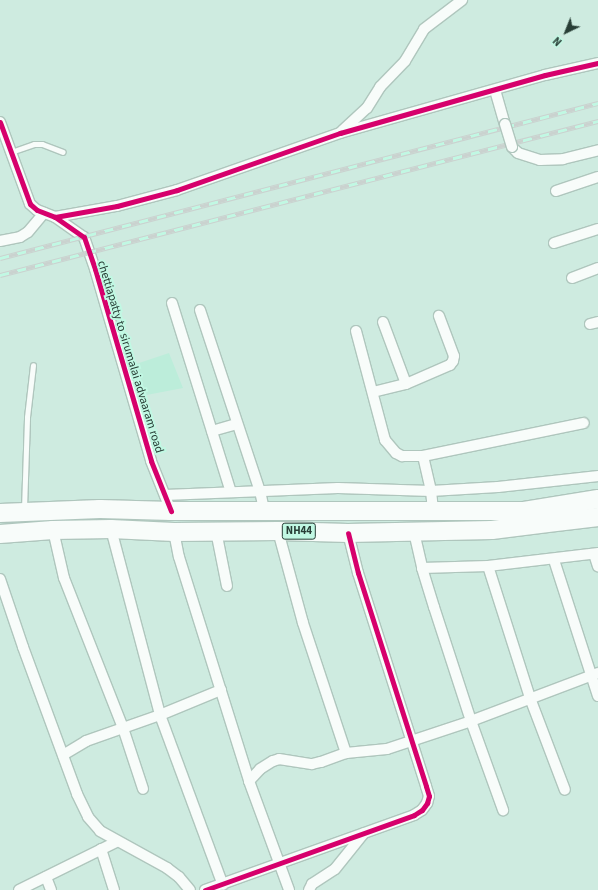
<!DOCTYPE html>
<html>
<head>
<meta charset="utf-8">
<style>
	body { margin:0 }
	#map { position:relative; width:598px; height:890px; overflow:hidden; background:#ceebe0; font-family:"Source Sans 3",sans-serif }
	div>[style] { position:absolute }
	.built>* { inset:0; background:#bcedda }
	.roads { filter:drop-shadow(1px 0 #afc6bd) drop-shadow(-1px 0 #afc6bd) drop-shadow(0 1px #afc6bd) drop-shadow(0 -1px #afc6bd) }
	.lane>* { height:5px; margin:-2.5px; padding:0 2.5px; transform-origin:2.5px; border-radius:2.5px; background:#f8fcfa }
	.street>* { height:10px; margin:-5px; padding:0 5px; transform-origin:5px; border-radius:5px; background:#f8fcfa }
	.highway>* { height:18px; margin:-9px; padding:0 9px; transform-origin:9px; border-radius:9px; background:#f8fcfa }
	.rail>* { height:4.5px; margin-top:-2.25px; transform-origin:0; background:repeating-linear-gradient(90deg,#c1f8e3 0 9px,#cad2cf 0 18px); box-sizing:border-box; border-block:1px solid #cad2cf }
	.bridges { filter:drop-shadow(1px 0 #afc6bd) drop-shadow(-1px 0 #afc6bd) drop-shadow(0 1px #afc6bd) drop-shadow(0 -1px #afc6bd) }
	.street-bridge>* { height:10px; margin:-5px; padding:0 5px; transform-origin:5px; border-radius:5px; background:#f8fcfa }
	.cycleway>* { height:5px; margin:-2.5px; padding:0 2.5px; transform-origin:2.5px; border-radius:2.5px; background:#d6006c }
	span { translate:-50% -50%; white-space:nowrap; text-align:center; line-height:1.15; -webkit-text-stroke:4px #c1f8e3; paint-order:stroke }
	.shield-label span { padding:1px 3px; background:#c1f8e3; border:1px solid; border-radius:3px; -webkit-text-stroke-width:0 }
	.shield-label { font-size:11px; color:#283e36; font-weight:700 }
	.street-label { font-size:12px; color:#283e36 }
	.north { position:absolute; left:546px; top:12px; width:40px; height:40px; -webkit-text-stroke:3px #c1f8e3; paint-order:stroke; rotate:223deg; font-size:11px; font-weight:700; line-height:16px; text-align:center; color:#283e36 }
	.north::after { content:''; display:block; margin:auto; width:14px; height:18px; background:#283e36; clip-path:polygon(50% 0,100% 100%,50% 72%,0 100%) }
</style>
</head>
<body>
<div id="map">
	<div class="built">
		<i style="clip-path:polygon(169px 353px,183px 388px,136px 397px,127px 367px)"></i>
	</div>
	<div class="roads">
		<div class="lane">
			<i style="left:11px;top:152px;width:24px;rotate:-19deg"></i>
			<i style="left:34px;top:144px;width:8px"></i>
			<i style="left:42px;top:144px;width:22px;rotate:21deg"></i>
			<i style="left:24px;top:509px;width:92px;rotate:-88.1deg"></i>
			<i style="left:27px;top:417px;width:52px;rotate:-83.4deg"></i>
		</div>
		<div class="street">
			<i style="left:495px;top:90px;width:35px;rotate:74deg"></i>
			<i style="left:0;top:122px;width:87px;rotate:69.9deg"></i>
			<i style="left:30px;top:204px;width:9px;rotate:41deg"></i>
			<i style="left:37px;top:210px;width:19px;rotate:21deg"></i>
			<i style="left:55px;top:217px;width:35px;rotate:35deg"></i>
			<i style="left:84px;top:237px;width:34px;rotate:71deg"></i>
			<i style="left:95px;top:269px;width:200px;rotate:73.7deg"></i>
			<i style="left:151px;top:461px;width:54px;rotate:68.2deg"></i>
			<i style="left:342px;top:131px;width:34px;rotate:-43deg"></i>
			<i style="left:367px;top:108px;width:25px;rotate:-58deg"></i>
			<i style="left:380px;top:87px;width:36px;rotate:-46deg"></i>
			<i style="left:405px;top:61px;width:37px;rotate:-59deg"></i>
			<i style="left:424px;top:29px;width:48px;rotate:-37.3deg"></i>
			<i style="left:512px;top:147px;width:8px;rotate:45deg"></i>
			<i style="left:518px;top:153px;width:23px;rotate:18deg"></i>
			<i style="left:540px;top:160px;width:23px;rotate:-2deg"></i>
			<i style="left:563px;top:159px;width:36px;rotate:-14deg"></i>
			<i style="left:556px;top:191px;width:44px;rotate:-18.4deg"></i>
			<i style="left:55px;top:217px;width:63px;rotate:-10.1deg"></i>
			<i style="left:117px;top:206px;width:62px;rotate:-14.9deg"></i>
			<i style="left:177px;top:190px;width:173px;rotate:-19.3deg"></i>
			<i style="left:340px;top:133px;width:213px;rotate:-15.8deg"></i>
			<i style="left:545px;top:75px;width:54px;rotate:-12.8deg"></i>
			<i style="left:0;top:241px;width:20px;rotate:-11deg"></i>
			<i style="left:20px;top:237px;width:9px;rotate:-32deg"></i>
			<i style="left:28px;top:232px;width:25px;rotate:-50deg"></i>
			<i style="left:554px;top:243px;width:46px;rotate:-17.7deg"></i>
			<i style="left:572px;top:278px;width:28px;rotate:-21deg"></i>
			<i style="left:172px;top:303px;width:198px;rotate:72.7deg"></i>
			<i style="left:200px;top:310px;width:191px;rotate:71.7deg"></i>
			<i style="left:260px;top:491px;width:19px;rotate:78deg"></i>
			<i style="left:383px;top:322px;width:66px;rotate:69.6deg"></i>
			<i style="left:590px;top:324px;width:8px;rotate:-14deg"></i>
			<i style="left:356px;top:331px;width:113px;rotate:75.1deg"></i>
			<i style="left:385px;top:440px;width:17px;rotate:50deg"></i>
			<i style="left:396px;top:453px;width:7px;rotate:27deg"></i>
			<i style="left:402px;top:456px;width:21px"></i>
			<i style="left:423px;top:456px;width:36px;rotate:77deg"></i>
			<i style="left:431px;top:491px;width:20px;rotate:84deg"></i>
			<i style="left:373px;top:392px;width:34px;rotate:-14deg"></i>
			<i style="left:406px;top:384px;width:48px;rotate:-23.4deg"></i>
			<i style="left:450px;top:365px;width:5px;rotate:-53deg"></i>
			<i style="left:453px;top:361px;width:5px;rotate:-79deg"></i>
			<i style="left:454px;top:356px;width:43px;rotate:-110.6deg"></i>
			<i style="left:212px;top:431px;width:26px;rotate:-16deg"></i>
			<i style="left:423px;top:456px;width:164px;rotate:-11.6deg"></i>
			<i style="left:165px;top:495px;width:173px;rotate:-2.3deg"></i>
			<i style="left:338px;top:488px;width:93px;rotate:1.8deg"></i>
			<i style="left:431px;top:491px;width:67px;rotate:-3.4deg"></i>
			<i style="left:498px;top:487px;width:101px;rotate:-6.3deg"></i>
			<i style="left:111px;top:529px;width:192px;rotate:75.2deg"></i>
			<i style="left:160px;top:715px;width:181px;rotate:69.7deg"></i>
			<i style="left:53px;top:530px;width:49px;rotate:77.1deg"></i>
			<i style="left:64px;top:578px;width:161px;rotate:68.5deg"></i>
			<i style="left:123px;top:728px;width:64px;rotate:71.8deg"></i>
			<i style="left:216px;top:531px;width:56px;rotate:78.7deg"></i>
			<i style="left:278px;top:531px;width:95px;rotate:74.8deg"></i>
			<i style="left:303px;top:623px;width:137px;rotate:71.7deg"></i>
			<i style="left:174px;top:532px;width:25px;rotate:79deg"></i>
			<i style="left:179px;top:557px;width:235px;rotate:72.6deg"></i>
			<i style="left:249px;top:781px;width:116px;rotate:69.8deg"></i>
			<i style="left:414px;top:532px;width:37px;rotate:77deg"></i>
			<i style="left:422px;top:568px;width:41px;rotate:72.9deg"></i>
			<i style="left:434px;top:607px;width:120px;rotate:72deg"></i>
			<i style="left:471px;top:721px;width:95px;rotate:70.2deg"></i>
			<i style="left:594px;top:554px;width:13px;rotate:72deg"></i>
			<i style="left:554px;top:560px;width:143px;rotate:72.1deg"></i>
			<i style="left:488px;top:566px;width:139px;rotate:72.3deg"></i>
			<i style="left:530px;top:698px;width:98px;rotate:69.2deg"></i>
			<i style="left:422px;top:568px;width:66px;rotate:-1.7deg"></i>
			<i style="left:488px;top:566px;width:111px;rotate:-6.7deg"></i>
			<i style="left:0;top:579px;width:72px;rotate:71.3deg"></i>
			<i style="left:23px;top:647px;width:157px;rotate:69.8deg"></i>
			<i style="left:77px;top:794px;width:25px;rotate:64deg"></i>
			<i style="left:88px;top:817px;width:18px;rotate:49deg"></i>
			<i style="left:100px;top:831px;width:77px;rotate:28.9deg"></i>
			<i style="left:167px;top:868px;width:15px;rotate:37deg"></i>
			<i style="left:179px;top:877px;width:17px;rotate:50deg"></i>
			<i style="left:63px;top:755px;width:27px;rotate:-31deg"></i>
			<i style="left:86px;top:741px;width:78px;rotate:-19.4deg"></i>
			<i style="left:160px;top:715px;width:66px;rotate:-22.3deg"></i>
			<i style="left:249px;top:781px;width:16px;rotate:-47deg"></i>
			<i style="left:260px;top:769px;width:15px;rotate:-32deg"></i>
			<i style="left:273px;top:761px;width:6px;rotate:-18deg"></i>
			<i style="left:279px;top:759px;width:33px;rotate:9deg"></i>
			<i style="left:312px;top:764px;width:9px;rotate:-13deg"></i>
			<i style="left:321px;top:762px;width:27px;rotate:-20deg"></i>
			<i style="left:346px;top:753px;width:41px;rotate:-5.6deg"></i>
			<i style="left:387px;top:749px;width:89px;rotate:-18.4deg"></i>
			<i style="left:471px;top:721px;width:136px;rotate:-20.7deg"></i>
			<i style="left:101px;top:849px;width:43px;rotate:72.4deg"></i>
			<i style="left:46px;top:877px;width:14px;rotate:69deg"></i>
			<i style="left:19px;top:890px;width:110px;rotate:-26.3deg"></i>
			<i style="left:205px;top:890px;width:222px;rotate:-19.7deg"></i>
			<i style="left:414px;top:815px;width:9px;rotate:-32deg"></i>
			<i style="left:422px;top:810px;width:9px;rotate:-54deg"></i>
			<i style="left:427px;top:803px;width:7px;rotate:-74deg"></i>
			<i style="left:429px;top:796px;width:10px;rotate:-107deg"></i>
			<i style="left:426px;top:786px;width:224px;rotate:-107.7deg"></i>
			<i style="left:358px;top:573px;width:41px;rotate:-104deg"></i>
			<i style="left:309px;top:890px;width:7px;rotate:-63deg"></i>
			<i style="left:312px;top:884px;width:27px;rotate:-33deg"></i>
			<i style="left:335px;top:869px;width:46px;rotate:-51.1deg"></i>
		</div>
		<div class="highway">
			<i style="left:0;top:513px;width:100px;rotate:-2.3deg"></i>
			<i style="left:100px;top:509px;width:71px;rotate:1.6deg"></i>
			<i style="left:171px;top:511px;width:353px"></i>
			<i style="left:524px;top:511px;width:75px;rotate:-9.2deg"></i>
			<i style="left:0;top:534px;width:53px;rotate:-4.3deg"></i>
			<i style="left:53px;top:530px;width:58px;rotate:-1deg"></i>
			<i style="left:111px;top:529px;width:63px;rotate:2.7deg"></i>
			<i style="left:174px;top:532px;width:104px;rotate:-0.6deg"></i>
			<i style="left:278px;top:531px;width:70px;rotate:1.6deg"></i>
			<i style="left:348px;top:533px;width:144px;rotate:-1.2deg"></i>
			<i style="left:492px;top:530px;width:107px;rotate:-7deg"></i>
		</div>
	</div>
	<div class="rail">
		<i style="left:0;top:258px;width:618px;rotate:-14.53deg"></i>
		<i style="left:0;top:275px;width:618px;rotate:-14.44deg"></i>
	</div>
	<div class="bridges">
		<div class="street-bridge">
			<i style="left:505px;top:124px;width:24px;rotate:73deg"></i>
		</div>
	</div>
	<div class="cycleway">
		<i style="left:0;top:122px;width:87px;rotate:69.9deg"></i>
		<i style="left:30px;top:204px;width:9px;rotate:41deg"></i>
		<i style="left:37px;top:210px;width:19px;rotate:21deg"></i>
		<i style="left:55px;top:217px;width:35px;rotate:35deg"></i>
		<i style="left:84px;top:237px;width:34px;rotate:71deg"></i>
		<i style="left:95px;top:269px;width:200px;rotate:73.7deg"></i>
		<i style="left:151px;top:461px;width:54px;rotate:68.2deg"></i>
		<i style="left:55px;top:217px;width:63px;rotate:-10.1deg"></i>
		<i style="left:117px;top:206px;width:62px;rotate:-14.9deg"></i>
		<i style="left:177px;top:190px;width:173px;rotate:-19.3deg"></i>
		<i style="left:340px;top:133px;width:213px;rotate:-15.8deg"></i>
		<i style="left:545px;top:75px;width:54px;rotate:-12.8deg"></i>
		<i style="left:205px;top:890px;width:222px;rotate:-19.7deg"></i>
		<i style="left:414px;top:815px;width:9px;rotate:-32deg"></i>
		<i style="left:422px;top:810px;width:9px;rotate:-54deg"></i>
		<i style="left:427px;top:803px;width:7px;rotate:-74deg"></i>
		<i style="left:429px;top:796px;width:10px;rotate:-107deg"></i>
		<i style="left:426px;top:786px;width:224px;rotate:-107.7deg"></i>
		<i style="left:358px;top:573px;width:41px;rotate:-104deg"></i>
	</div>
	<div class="shield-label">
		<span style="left:299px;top:531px">NH44</span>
	</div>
	<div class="street-label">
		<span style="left:130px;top:357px;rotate:73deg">chettiapatty to sirumalai advaaram road</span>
	</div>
	<div class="north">N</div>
</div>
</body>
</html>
